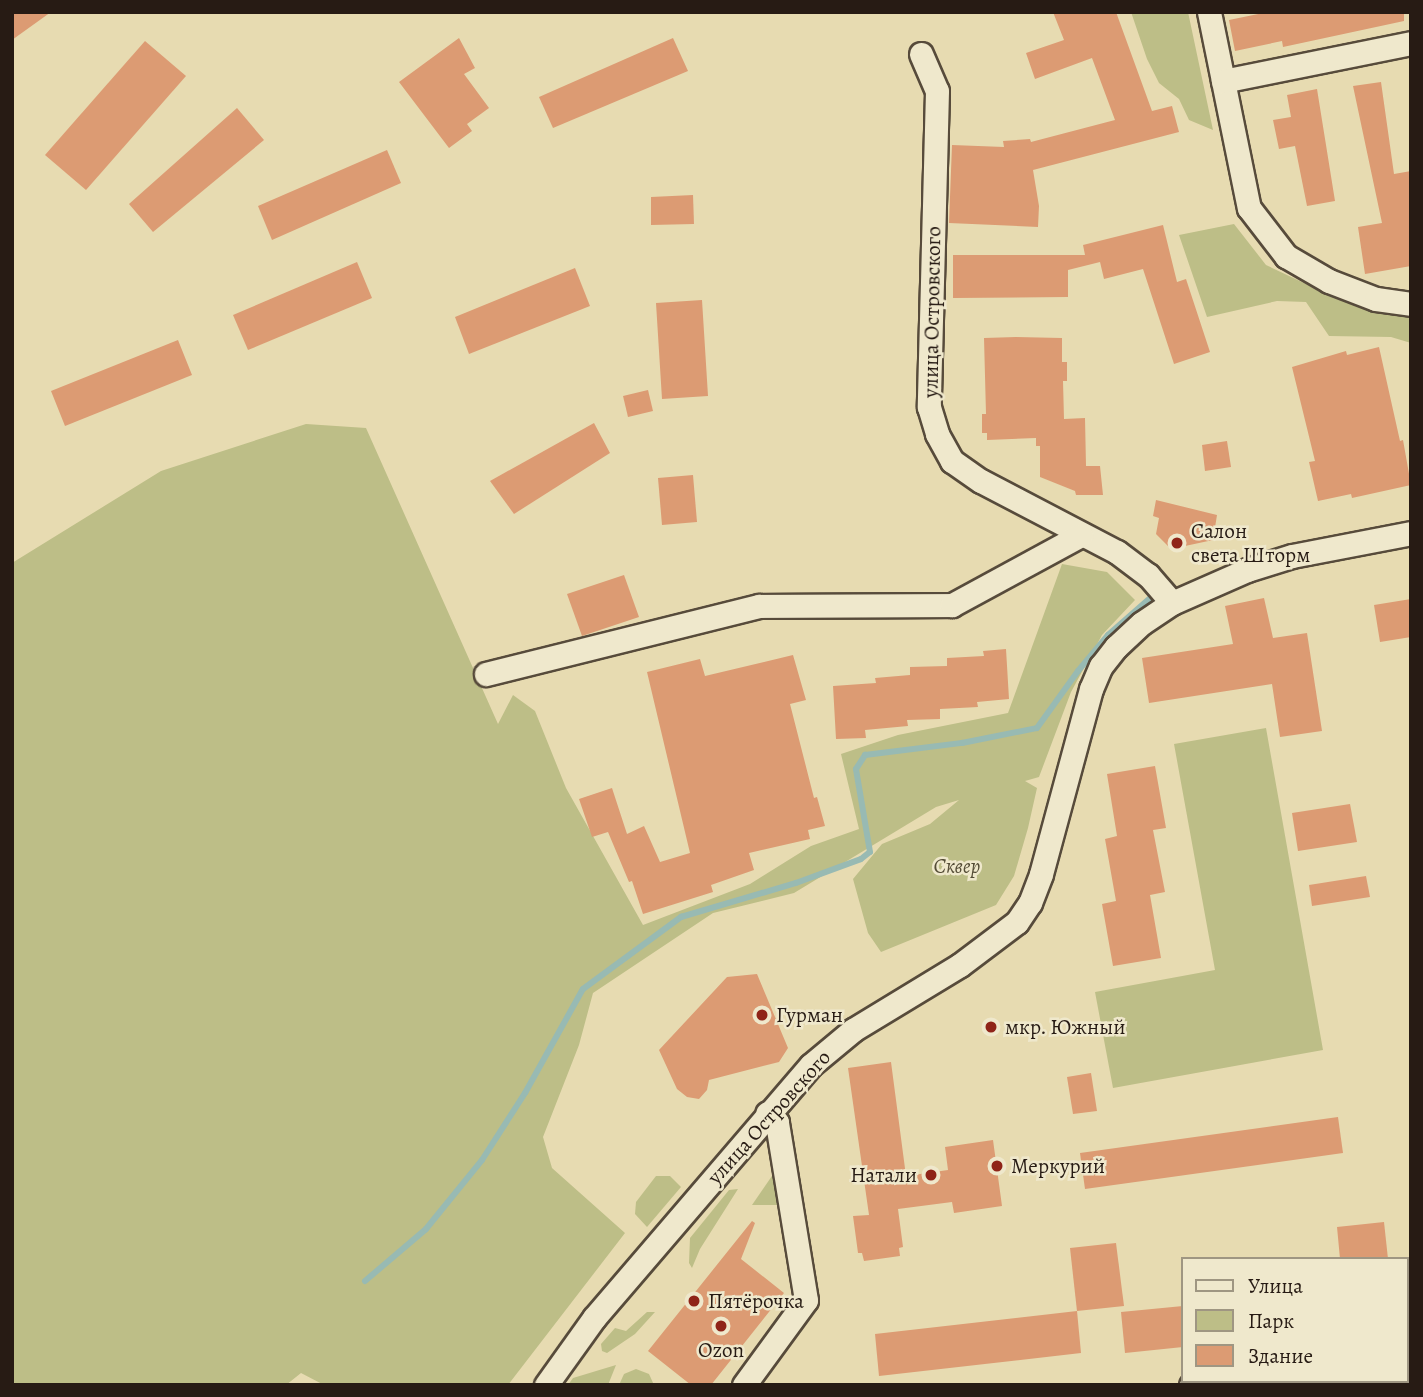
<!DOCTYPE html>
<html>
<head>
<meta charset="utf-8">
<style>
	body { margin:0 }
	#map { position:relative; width:1423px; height:1397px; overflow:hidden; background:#e7dbb1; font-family:Alegreya,serif }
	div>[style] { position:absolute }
	.green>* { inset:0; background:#bdbe87 }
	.stream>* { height:6px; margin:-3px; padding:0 3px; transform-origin:3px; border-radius:3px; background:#98bab3 }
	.building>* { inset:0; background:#dc9b73 }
	.roads { filter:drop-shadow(2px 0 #574b3b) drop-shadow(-2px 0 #574b3b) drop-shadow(0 2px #574b3b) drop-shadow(0 -2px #574b3b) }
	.minor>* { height:23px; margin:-11.5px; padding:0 11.5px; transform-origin:11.5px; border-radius:11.5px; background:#efe8cc }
	.dots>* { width:19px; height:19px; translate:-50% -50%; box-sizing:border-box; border:4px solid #efe8cc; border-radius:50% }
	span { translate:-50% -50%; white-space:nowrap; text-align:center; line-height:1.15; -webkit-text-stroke:5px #efe8cc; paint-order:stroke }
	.street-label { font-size:21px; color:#271b14 }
	.poi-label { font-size:21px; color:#271b14 }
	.left { translate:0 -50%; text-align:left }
	.right { translate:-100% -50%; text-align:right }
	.park-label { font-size:21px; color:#544c36; font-style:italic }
	.frame { position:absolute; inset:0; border:14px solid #271b14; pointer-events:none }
	.legend { position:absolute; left:1181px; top:1257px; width:228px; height:126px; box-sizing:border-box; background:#efe8cc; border:2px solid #9f9682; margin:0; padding:9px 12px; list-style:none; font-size:21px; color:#271b14 }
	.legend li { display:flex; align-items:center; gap:14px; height:35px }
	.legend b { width:35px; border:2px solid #9f9682 }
</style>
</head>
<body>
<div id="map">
	<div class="green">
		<i style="clip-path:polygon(1131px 12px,1188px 12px,1213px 130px,1189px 120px,1179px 99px,1159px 83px,1147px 59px)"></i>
		<i style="clip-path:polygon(1234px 224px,1266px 265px,1338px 299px,1411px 317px,1411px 343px,1391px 337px,1329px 336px,1306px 302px,1277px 301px,1207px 317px,1179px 235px)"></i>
		<i style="clip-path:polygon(306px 424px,366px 428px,498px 724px,513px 695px,535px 711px,566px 788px,643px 925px,750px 884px,811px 846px,859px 829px,841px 754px,898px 735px,1008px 713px,1062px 564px,1107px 572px,1135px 600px,1102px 635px,1071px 692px,1039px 777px,1025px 781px,1037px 788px,1028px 828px,1014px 876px,996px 905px,881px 952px,868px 933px,853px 879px,882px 844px,930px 824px,959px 800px,936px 807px,794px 893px,713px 913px,593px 993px,579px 1045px,543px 1137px,552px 1168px,625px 1233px,508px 1385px,324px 1385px,301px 1373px,286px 1385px,12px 1385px,12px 563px,161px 471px)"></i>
		<i style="clip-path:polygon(1266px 728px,1323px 1050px,1113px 1088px,1095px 992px,1215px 970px,1174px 744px)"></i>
		<i style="clip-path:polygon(774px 1173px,777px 1205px,752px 1205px)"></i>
		<i style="clip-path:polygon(656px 1176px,670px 1176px,681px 1187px,647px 1227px,635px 1214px,636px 1202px)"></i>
		<i style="clip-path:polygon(738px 1189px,700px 1249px,692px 1268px,689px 1263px,690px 1238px,729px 1190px)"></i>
		<i style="clip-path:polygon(647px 1312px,655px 1312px,635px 1334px,607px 1353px,602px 1351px,601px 1344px,615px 1328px,626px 1331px)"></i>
		<i style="clip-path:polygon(616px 1365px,608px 1385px,568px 1385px,573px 1378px)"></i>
		<i style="clip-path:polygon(636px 1369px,649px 1374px,654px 1385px,619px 1385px,624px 1374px)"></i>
	</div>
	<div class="stream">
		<i style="left:365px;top:1281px;width:80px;rotate:-40.4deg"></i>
		<i style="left:426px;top:1229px;width:89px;rotate:-50.9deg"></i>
		<i style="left:482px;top:1160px;width:80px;rotate:-57.3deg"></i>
		<i style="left:525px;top:1093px;width:119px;rotate:-60.9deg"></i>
		<i style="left:583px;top:989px;width:122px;rotate:-36.3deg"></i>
		<i style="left:681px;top:917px;width:120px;rotate:-16.5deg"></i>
		<i style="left:796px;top:883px;width:69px;rotate:-20.3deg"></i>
		<i style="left:861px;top:859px;width:11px;rotate:-38deg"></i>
		<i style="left:870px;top:852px;width:84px;rotate:-99.6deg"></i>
		<i style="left:856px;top:769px;width:17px;rotate:-57deg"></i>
		<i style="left:865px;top:755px;width:98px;rotate:-7.1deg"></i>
		<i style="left:962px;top:743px;width:76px;rotate:-11.3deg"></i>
		<i style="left:1037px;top:728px;width:70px;rotate:-54.3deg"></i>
		<i style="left:1078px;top:671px;width:47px;rotate:-50.2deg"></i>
		<i style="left:1108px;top:635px;width:55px;rotate:-41.3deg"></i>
	</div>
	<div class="building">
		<i style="clip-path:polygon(12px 12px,51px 12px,12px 40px)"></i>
		<i style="clip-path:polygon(1053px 12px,1116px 12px,1152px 111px,1172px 106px,1179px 132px,1033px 170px,1039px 206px,1038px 227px,949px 223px,952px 145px,1004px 147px,1003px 141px,1030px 139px,1031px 142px,1115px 120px,1092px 58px,1035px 79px,1026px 53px,1064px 40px)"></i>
		<i style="clip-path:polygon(1268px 12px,1404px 12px,1404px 21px,1283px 47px,1282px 41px,1235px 51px,1229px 20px)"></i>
		<i style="clip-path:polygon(459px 38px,475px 68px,464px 74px,489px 108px,467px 124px,472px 131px,449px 148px,399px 82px)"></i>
		<i style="clip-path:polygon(673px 38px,688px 71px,553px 128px,539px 97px)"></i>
		<i style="clip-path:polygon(145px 41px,186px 76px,86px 190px,45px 155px)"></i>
		<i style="clip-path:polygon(1381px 82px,1394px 174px,1411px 171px,1411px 266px,1365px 274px,1358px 227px,1382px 223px,1353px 86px)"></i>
		<i style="clip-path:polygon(1317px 89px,1335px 201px,1307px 206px,1295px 146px,1279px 149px,1273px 120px,1291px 117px,1287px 95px)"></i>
		<i style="clip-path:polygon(237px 108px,264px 140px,153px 232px,129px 204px)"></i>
		<i style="clip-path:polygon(387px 150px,401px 183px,272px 240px,258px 206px)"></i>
		<i style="clip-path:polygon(693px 195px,694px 224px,651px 225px,651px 197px)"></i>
		<i style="clip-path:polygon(1163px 225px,1177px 282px,1186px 279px,1210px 352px,1174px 364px,1143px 269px,1104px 279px,1100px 262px,1068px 270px,1068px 297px,953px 298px,953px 255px,1085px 255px,1083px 245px)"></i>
		<i style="clip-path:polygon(357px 262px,372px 298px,248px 350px,233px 315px)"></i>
		<i style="clip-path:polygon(575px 268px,590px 306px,469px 354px,455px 317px)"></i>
		<i style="clip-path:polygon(702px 300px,708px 396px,662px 399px,656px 303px)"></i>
		<i style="clip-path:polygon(1016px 337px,1062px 338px,1062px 362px,1067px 362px,1067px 381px,1063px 381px,1064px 419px,1085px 418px,1086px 466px,1100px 466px,1103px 495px,1076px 495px,1075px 491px,1040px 477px,1040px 446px,1036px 446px,1036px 438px,987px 440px,987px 433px,982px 433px,982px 414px,986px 414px,984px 338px)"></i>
		<i style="clip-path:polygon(178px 340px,192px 375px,65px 426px,51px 391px)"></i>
		<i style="clip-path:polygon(1379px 347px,1400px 441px,1403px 440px,1411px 485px,1352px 498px,1351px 494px,1318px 501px,1309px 462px,1315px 461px,1292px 367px,1346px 351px,1347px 355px)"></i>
		<i style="clip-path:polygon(648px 390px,653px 411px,628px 417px,623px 396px)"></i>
		<i style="clip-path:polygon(594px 423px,610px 453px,514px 514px,490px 481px)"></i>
		<i style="clip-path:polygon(1227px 441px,1231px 467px,1205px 471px,1202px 445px)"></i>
		<i style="clip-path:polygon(693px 475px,697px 522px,662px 525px,658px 478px)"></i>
		<i style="clip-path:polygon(1156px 500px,1217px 515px,1213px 540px,1171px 549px,1156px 534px,1159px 518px,1153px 516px)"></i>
		<i style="clip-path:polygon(624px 575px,639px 617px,582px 636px,567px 594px)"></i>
		<i style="clip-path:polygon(1264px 598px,1273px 638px,1307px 633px,1322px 731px,1280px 737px,1272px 684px,1149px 703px,1142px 658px,1233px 644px,1225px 606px)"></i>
		<i style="clip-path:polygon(1411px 599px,1411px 637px,1380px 642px,1374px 605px)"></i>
		<i style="clip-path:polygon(1006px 649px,1009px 699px,977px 702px,978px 707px,940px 709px,940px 719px,907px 720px,908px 726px,865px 730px,866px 738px,836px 739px,833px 686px,876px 683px,875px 678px,910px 675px,910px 667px,947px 666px,947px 658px,984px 656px,983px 651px)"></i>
		<i style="clip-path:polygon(793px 655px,806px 700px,790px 704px,814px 798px,817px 797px,825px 826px,808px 830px,810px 839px,749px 853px,754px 870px,711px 885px,713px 892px,643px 914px,632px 881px,629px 882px,608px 832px,592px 837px,579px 799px,612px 788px,627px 834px,644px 826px,660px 862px,690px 853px,647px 672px,700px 659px,705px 676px)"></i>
		<i style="clip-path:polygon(1155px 766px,1166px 828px,1153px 830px,1165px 892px,1150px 895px,1161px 958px,1113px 966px,1102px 904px,1116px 901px,1105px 839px,1117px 836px,1107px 774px)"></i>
		<i style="clip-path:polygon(1350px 804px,1357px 842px,1298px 851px,1292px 813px)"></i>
		<i style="clip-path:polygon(1366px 876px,1370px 897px,1312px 906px,1309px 885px)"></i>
		<i style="clip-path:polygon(757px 974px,788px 1048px,779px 1062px,709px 1080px,707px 1090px,699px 1099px,687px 1097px,677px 1089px,659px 1050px,727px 977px)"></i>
		<i style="clip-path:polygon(891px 1062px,906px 1176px,948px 1170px,945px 1147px,993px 1140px,1002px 1206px,954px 1213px,952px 1202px,898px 1209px,903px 1247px,899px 1248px,900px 1256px,864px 1261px,862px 1253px,858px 1253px,853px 1216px,869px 1215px,848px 1068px)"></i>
		<i style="clip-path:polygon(1091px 1073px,1097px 1111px,1073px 1114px,1067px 1077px)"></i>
		<i style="clip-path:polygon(1338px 1117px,1343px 1153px,1085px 1189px,1080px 1153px)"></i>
		<i style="clip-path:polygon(752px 1221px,755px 1223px,741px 1259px,784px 1293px,711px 1385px,691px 1385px,648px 1351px)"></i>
		<i style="clip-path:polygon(1384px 1222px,1388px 1259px,1340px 1259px,1337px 1227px)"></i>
		<i style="clip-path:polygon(1116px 1243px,1124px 1306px,1077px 1311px,1070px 1248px)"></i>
		<i style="clip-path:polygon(1183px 1306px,1183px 1347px,1125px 1353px,1121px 1312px)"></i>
		<i style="clip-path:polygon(1077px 1311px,1081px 1353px,879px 1376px,875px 1334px)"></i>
	</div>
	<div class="roads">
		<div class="minor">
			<i style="left:1209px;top:12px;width:200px;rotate:78.5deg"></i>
			<i style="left:1249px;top:208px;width:61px;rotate:52.4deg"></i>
			<i style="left:1286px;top:256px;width:50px;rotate:30.2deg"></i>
			<i style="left:1329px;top:281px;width:50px;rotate:21deg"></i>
			<i style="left:1376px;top:299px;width:35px;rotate:8deg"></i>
			<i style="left:921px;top:54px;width:40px;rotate:66.6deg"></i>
			<i style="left:937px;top:91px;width:316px;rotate:91.5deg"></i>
			<i style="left:929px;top:407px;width:28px;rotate:73deg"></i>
			<i style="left:937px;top:434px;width:31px;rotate:61deg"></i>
			<i style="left:952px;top:461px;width:35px;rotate:35deg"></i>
			<i style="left:981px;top:481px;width:153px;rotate:27.6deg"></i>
			<i style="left:1117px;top:552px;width:39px;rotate:37deg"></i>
			<i style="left:1148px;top:575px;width:37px;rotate:49deg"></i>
			<i style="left:1223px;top:81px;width:192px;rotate:-11.4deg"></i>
			<i style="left:486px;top:674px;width:281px;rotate:-14deg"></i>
			<i style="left:759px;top:606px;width:193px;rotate:-0.3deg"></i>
			<i style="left:952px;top:605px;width:147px;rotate:-28.5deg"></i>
			<i style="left:1407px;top:1359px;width:4px"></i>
			<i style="left:546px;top:1385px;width:82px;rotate:-54.4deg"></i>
			<i style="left:594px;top:1318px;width:333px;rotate:-49.4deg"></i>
			<i style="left:811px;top:1065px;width:55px;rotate:-39.8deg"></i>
			<i style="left:853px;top:1030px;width:125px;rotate:-31.3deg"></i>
			<i style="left:960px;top:965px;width:71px;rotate:-37deg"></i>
			<i style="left:1017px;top:922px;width:23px;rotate:-56deg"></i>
			<i style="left:1030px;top:903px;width:31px;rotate:-69deg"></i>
			<i style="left:1041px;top:874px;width:192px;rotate:-74.9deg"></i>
			<i style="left:1091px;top:689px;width:25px;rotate:-67deg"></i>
			<i style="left:1101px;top:666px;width:24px;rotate:-52deg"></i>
			<i style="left:1116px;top:647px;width:35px;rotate:-43deg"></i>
			<i style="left:1142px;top:623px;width:36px;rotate:-34deg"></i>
			<i style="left:1172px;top:603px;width:82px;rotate:-23.7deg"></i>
			<i style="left:1247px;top:570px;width:47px;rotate:-17.3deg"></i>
			<i style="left:1292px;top:556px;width:121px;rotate:-10.9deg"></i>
			<i style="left:744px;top:1385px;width:105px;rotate:-53.9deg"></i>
			<i style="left:806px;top:1300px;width:180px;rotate:-99.3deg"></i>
			<i style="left:777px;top:1122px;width:13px;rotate:-138deg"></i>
			<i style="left:1191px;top:1385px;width:33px;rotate:-7deg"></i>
		</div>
	</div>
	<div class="dots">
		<i style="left:1177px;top:543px;background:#8f2418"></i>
		<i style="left:762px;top:1015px;background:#8f2418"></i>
		<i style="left:991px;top:1027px;background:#8f2418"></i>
		<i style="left:997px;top:1166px;background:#8f2418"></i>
		<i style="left:931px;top:1175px;background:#8f2418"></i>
		<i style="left:694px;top:1301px;background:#8f2418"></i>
		<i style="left:721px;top:1326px;background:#8f2418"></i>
	</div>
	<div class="street-label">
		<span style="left:932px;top:312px;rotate:-89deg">улица Островского</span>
		<span style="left:769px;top:1117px;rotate:-48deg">улица Островского</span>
	</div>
	<div class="poi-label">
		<span class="left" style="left:1191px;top:543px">Салон<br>света Шторм</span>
		<span class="left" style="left:776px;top:1015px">Гурман</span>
		<span class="left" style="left:1005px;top:1027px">мкр. Южный</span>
		<span class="left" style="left:1011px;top:1166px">Меркурий</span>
		<span class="right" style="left:917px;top:1175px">Натали</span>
		<span class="left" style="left:708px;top:1301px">Пятёрочка</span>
		<span style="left:721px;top:1350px">Ozon</span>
	</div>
	<div class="park-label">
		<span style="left:957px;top:866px">Сквер</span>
	</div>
	<div class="frame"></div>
	<ul class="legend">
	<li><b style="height:9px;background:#efe8cc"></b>Улица</li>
	<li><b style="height:19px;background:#bdbe87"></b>Парк</li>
	<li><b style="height:19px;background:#dc9b73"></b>Здание</li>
	</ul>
</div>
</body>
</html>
